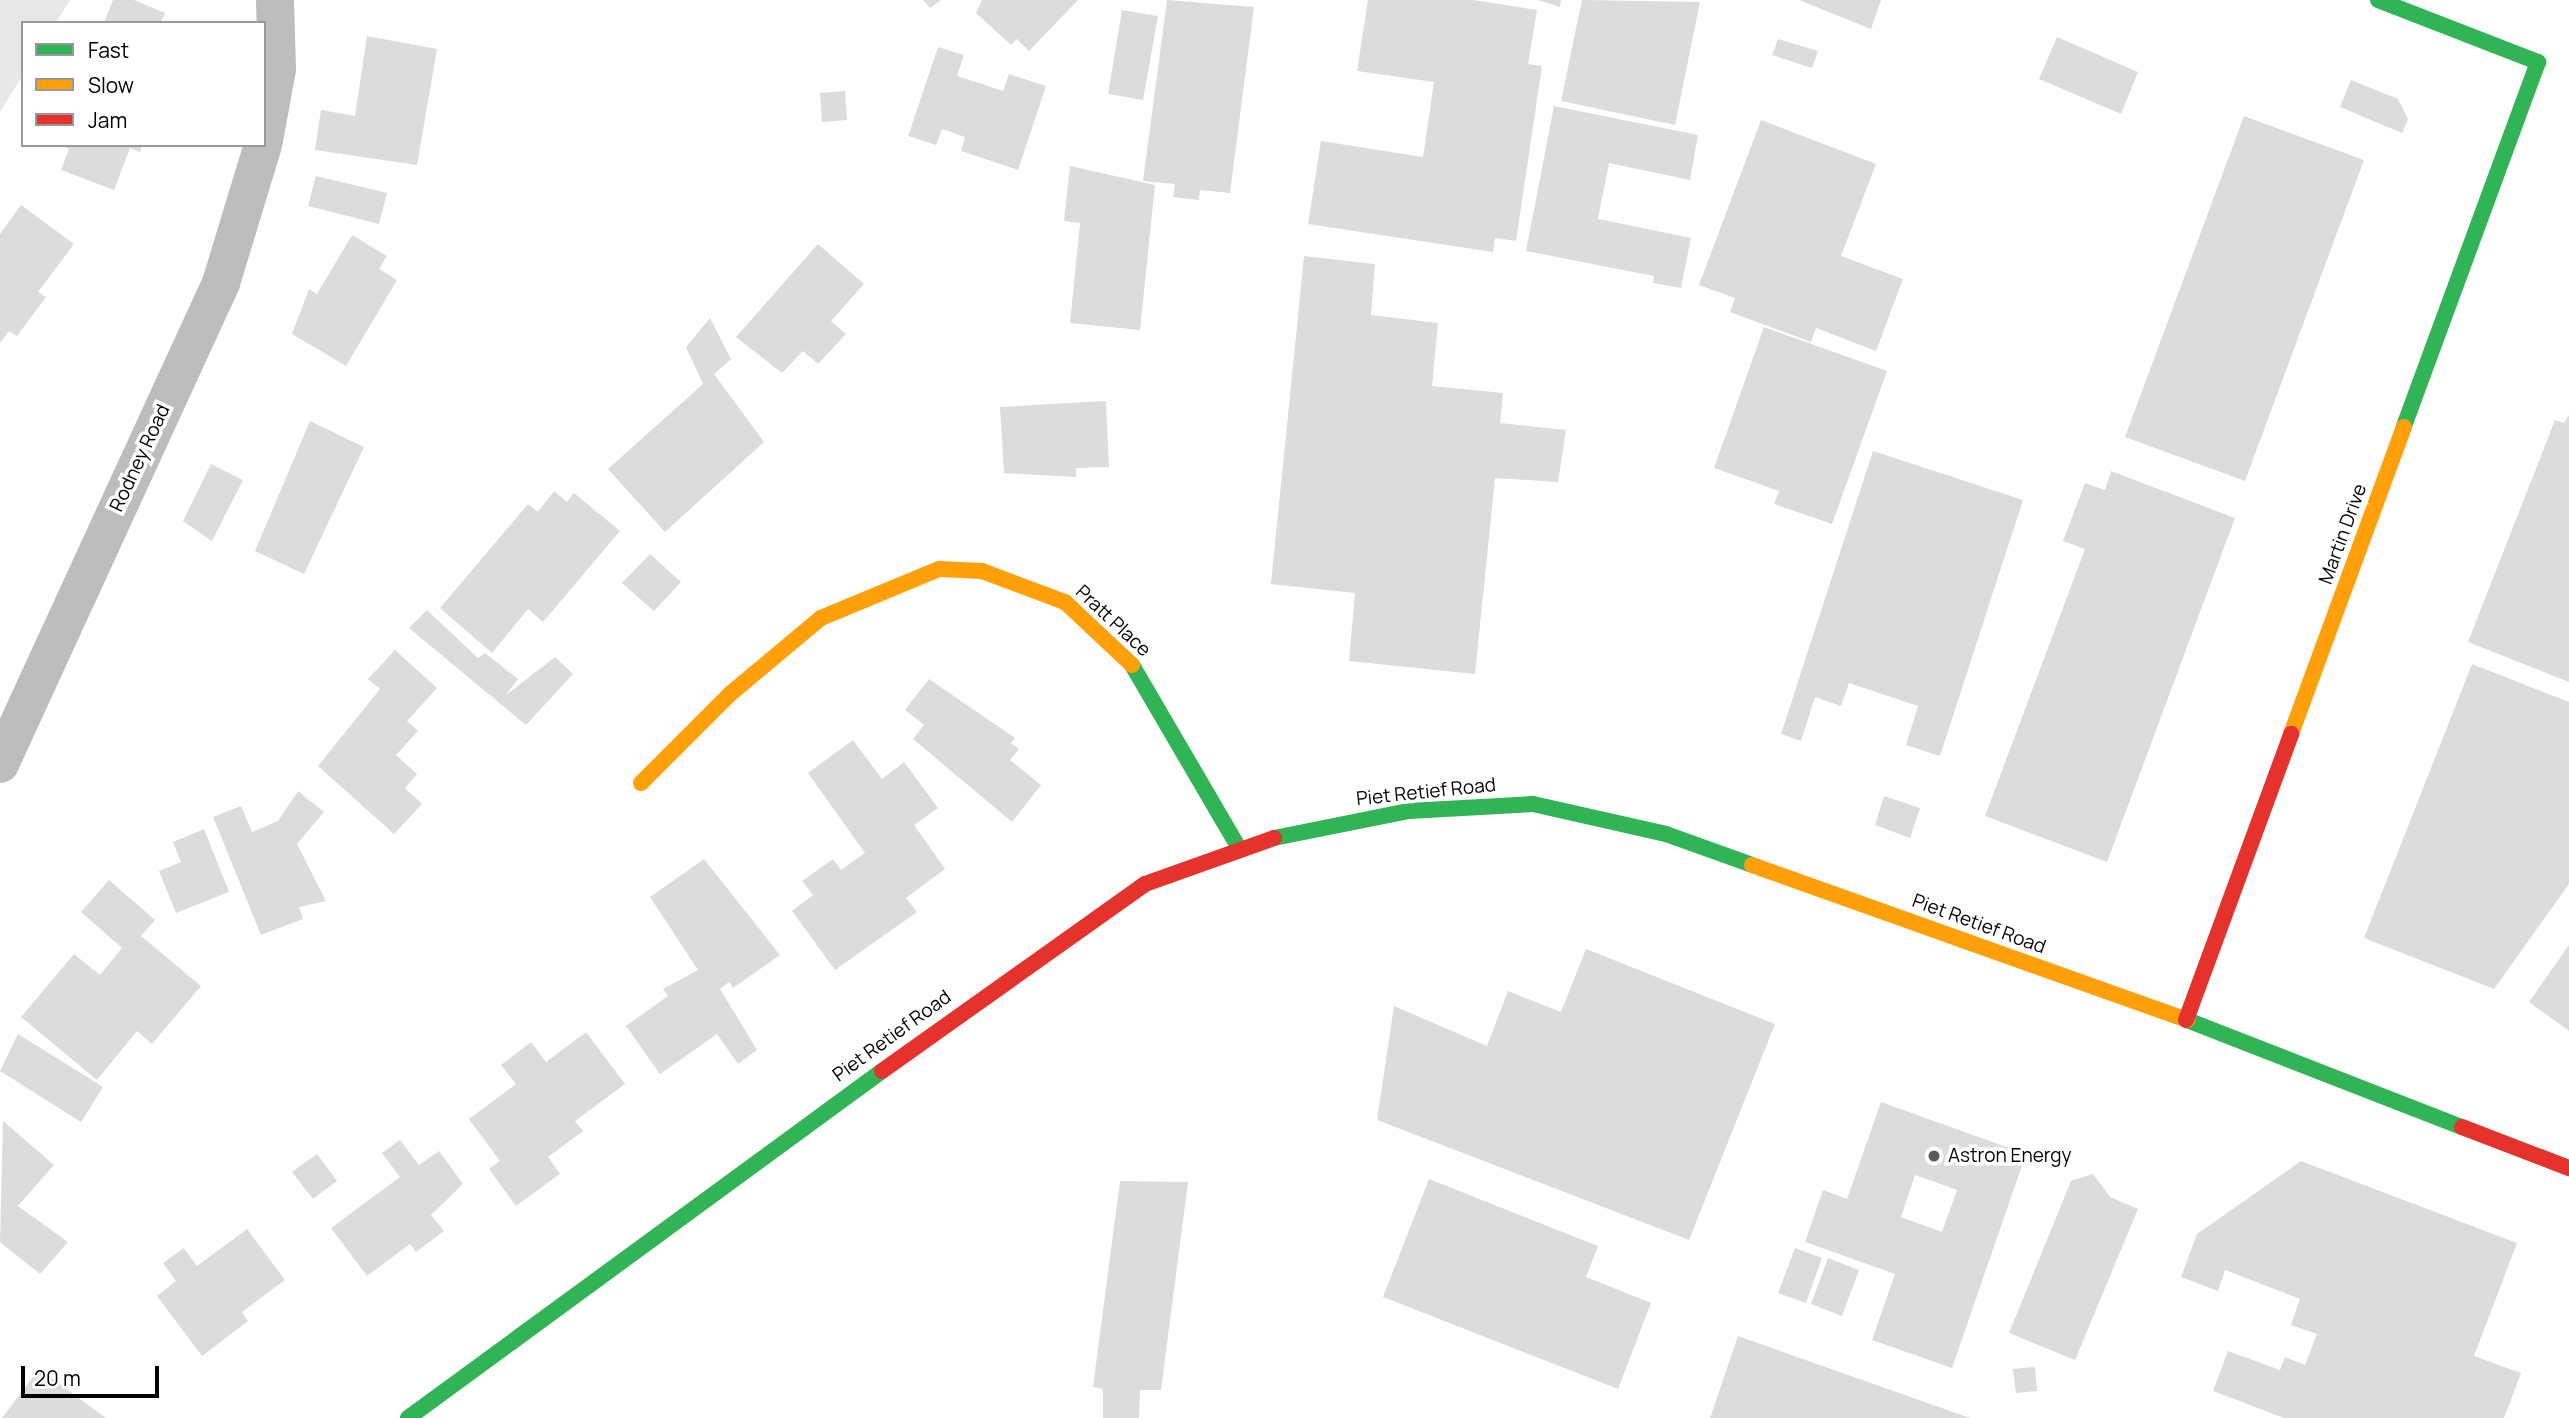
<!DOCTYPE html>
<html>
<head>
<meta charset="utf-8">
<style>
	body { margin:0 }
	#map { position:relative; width:2569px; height:1418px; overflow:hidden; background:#fff; font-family:Manrope,sans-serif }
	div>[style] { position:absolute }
	.green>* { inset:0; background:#e8e8e8 }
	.building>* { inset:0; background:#dcdcdc }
	.street>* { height:38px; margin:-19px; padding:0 19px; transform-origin:19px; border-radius:19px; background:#bdbdbd }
	.fast>* { height:16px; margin:-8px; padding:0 8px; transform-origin:8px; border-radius:8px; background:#30b455 }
	.slow>* { height:16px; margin:-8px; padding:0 8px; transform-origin:8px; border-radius:8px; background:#ff9f0a }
	.jam>* { height:16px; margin:-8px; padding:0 8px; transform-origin:8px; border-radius:8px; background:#e5322d }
	.dots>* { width:19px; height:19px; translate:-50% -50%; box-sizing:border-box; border:4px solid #fff; border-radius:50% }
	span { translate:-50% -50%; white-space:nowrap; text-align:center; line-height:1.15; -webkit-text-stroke:7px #fff; paint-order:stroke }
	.street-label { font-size:19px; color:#000 }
	.poi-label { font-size:19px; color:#000 }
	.left { translate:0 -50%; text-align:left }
	.legend { position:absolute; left:21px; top:21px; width:245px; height:126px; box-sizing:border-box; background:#fff; border:2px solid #999; margin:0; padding:9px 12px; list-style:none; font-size:21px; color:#000 }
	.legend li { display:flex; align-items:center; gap:14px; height:35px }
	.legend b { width:35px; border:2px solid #999 }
	.scale { position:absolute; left:21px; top:1366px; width:138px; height:32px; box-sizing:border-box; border:4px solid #000; border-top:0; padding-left:9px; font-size:21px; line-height:24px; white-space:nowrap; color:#000; -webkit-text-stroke:5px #fff; paint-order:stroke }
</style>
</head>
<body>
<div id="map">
	<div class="green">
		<i style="clip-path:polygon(0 0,70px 0,56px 23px,23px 23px,23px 75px,0 112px)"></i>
	</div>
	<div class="building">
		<i style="clip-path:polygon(113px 0,134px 0,165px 13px,161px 23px,104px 23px)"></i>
		<i style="clip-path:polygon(923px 0,941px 0,930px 8px)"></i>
		<i style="clip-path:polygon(982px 0,1078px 0,1029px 51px,1017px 39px,1011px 45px,976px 13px)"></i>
		<i style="clip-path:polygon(1167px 0,1254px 7px,1230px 193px,1200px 190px,1199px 200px,1173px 197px,1175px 184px,1143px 181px)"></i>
		<i style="clip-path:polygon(1368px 0,1473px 0,1537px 10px,1528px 64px,1542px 66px,1516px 241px,1495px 238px,1493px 252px,1308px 224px,1321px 141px,1423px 157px,1434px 82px,1357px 71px)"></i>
		<i style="clip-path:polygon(1538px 0,1561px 0,1560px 7px)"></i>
		<i style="clip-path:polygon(1582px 0,1700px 2px,1675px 125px,1561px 101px)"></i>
		<i style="clip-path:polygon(1799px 0,1881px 0,1871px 29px)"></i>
		<i style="clip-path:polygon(1122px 10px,1158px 16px,1143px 100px,1108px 94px)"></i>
		<i style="clip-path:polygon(367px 36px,437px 49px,417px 165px,315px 150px,321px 110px,355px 116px)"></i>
		<i style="clip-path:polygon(2057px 37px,2138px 72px,2121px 114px,2039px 79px)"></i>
		<i style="clip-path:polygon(1778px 39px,1818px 51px,1812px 68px,1772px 55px)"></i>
		<i style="clip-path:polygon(938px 47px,964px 55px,957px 76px,1003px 91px,1009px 74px,1046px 86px,1018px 170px,961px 151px,965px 137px,942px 129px,936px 145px,908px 136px)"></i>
		<i style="clip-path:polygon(2351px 80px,2398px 99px,2408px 119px,2402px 133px,2340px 107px)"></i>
		<i style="clip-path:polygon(845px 91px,847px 120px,822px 122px,820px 93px)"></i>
		<i style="clip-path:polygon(1554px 106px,1698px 135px,1690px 180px,1609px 163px,1598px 219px,1691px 238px,1681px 288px,1653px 283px,1654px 276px,1526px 251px)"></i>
		<i style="clip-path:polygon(2244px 116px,2364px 160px,2245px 481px,2125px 437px)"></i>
		<i style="clip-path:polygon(1761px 120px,1876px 164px,1841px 256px,1903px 279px,1876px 351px,1816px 328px,1811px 342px,1730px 312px,1735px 298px,1699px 285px)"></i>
		<i style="clip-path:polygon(60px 145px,142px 145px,140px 152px,130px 148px,114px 190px,61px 170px,69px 149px)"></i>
		<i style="clip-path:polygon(1070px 166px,1155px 185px,1140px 330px,1070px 323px,1080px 223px,1064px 221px)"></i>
		<i style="clip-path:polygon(316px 176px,387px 193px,379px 224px,308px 206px)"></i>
		<i style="clip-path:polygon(21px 205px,74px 244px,38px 292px,46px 297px,17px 336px,9px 331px,0 343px,0 234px)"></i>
		<i style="clip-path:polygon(352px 235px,387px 256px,379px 269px,397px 280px,346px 366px,292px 334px,309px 289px,317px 294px)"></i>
		<i style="clip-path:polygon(818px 244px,864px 284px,831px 321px,846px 334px,818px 364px,803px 351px,782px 373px,736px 337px)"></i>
		<i style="clip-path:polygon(1304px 256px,1375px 264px,1371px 315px,1438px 323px,1432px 386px,1503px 393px,1500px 423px,1566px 430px,1558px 482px,1495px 478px,1475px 674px,1349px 661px,1355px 593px,1271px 584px)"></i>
		<i style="clip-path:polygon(710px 318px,731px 359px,714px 374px,764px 442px,665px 532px,608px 469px,703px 384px,686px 347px)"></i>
		<i style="clip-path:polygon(1764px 327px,1887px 371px,1832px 524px,1774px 504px,1779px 491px,1714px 468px)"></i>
		<i style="clip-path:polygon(1106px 401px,1109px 467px,1076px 468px,1076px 477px,1004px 473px,1000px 407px)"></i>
		<i style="clip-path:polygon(2569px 415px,2569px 682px,2468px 642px,2555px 420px,2564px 423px)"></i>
		<i style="clip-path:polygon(310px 421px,364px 447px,304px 574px,255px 551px)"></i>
		<i style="clip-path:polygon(1873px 451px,2023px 500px,1940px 756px,1906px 745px,1918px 706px,1849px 683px,1841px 706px,1815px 697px,1801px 741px,1781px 734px)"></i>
		<i style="clip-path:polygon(211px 464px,243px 480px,212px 541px,183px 521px)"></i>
		<i style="clip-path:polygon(2111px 471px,2235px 518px,2107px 862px,1985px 816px,2085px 549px,2063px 541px,2085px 483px,2105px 490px)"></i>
		<i style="clip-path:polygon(554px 491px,567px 502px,574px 493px,620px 531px,543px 622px,528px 609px,492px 653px,440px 608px,528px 504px,538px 512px)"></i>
		<i style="clip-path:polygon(650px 554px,681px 582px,654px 611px,622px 583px)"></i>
		<i style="clip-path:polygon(427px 610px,478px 658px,485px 653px,518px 679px,506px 695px,555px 657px,573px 674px,526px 725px,409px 628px)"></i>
		<i style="clip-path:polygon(395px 650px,437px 688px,407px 721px,418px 731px,396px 755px,417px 774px,405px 788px,422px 804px,394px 834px,318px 766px,380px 689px,368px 679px)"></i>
		<i style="clip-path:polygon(2472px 664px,2569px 702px,2569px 884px,2494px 989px,2364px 938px)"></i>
		<i style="clip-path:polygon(929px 679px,1015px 738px,1011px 743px,1019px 749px,1010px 760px,1041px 785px,1012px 822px,913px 739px,924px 725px,905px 710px)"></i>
		<i style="clip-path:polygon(853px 740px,882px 779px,904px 762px,938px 808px,914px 825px,945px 869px,906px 898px,917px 912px,835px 970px,792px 911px,813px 895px,802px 881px,833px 859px,841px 870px,865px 853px,808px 773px)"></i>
		<i style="clip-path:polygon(298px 791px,324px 812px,297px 844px,326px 901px,299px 907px,303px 919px,261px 935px,213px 817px,241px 806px,252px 832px,278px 821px)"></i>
		<i style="clip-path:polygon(1884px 796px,1920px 808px,1910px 838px,1875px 825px)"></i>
		<i style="clip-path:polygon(204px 829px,229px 892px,176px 913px,159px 871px,181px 862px,173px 842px)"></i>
		<i style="clip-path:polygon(704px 859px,780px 955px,733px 988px,729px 982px,720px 989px,757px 1050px,738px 1064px,717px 1034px,660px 1074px,626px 1026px,668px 996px,663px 989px,698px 970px,650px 897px)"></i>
		<i style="clip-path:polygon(109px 880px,155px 920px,141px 936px,201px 986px,152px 1044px,137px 1031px,97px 1080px,21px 1017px,74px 954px,100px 975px,122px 948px,81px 912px)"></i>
		<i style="clip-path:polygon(2569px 945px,2569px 1031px,2529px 1002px)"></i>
		<i style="clip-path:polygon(1586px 949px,1775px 1024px,1689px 1240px,1377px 1120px,1394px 1006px,1487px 1046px,1508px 991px,1561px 1012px)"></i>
		<i style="clip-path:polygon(586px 1032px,625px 1084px,575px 1121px,583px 1131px,548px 1157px,560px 1174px,516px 1206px,489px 1169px,500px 1161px,469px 1119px,516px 1084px,501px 1065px,531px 1042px,546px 1062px)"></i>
		<i style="clip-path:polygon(18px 1034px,103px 1087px,81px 1122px,0 1071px)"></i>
		<i style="clip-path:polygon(evenodd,1881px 1102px,2026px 1154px,1952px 1368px,1872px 1340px,1895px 1274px,1805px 1242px,1823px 1190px,1847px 1199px,1881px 1102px,1915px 1175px,1957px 1190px,1942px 1232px,1901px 1217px,1915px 1175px)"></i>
		<i style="clip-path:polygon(3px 1121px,54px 1165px,18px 1206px,68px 1242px,40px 1274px,0 1242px)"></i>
		<i style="clip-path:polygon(400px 1140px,419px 1165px,439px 1151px,463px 1184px,431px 1215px,444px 1231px,416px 1252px,410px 1244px,367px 1276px,331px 1228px,400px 1177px,382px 1153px)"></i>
		<i style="clip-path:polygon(317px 1154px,337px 1181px,313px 1199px,292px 1172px)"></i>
		<i style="clip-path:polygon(2301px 1161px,2517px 1243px,2474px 1356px,2521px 1373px,2504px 1418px,2284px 1418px,2213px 1391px,2228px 1351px,2280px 1370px,2285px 1357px,2305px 1365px,2317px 1334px,2291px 1325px,2300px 1299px,2225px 1270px,2218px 1291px,2181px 1277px,2197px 1234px)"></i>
		<i style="clip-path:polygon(2093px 1174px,2110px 1197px,2138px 1209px,2075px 1360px,2009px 1333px,2071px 1181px)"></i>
		<i style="clip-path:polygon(1429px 1179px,1598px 1246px,1586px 1277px,1651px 1303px,1618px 1389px,1383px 1297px)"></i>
		<i style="clip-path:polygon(1120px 1181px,1188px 1182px,1161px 1390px,1140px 1390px,1139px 1418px,1103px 1418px,1103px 1389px,1093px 1387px)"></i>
		<i style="clip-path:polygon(247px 1229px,285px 1280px,242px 1312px,248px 1321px,202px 1356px,157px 1296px,176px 1281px,163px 1263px,184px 1248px,197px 1266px)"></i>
		<i style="clip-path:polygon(1795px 1248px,1822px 1258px,1806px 1303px,1778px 1293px)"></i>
		<i style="clip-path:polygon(1828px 1258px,1859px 1270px,1842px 1316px,1811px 1304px)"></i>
		<i style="clip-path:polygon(1738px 1336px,1970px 1418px,1710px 1418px)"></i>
		<i style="clip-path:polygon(2035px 1367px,2037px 1391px,2016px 1393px,2013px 1369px)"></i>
		<i style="clip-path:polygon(39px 1369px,106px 1418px,2px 1418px)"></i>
	</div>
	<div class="street">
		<i style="left:264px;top:140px;width:72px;rotate:-79.6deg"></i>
		<i style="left:277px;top:69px;width:69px;rotate:-91.7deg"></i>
		<i style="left:0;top:764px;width:529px;rotate:-65.32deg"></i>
		<i style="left:221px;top:283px;width:144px;rotate:-73.1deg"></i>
	</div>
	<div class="fast">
		<i style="left:2378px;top:0;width:172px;rotate:21.2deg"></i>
		<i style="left:2538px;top:62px;width:389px;rotate:110.2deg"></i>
		<i style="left:1132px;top:665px;width:214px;rotate:59.7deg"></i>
		<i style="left:1274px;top:838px;width:138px;rotate:-11.3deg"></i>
		<i style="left:1409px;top:811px;width:124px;rotate:-3.2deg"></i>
		<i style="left:1533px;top:804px;width:136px;rotate:12.7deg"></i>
		<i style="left:1666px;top:834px;width:91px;rotate:19.8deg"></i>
		<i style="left:2187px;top:1020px;width:295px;rotate:21.3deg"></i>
		<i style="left:408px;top:1418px;width:587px;rotate:-36.21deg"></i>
	</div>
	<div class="slow">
		<i style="left:2291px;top:734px;width:327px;rotate:-69.8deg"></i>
		<i style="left:641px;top:783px;width:126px;rotate:-45deg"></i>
		<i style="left:730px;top:694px;width:119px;rotate:-39.9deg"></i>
		<i style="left:821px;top:618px;width:128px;rotate:-22.6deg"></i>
		<i style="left:939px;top:569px;width:43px;rotate:2.7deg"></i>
		<i style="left:982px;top:571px;width:89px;rotate:20.5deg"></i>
		<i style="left:1065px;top:602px;width:92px;rotate:43.2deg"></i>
		<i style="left:1752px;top:865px;width:462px;rotate:19.6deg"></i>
	</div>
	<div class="jam">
		<i style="left:2186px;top:1020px;width:305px;rotate:-69.8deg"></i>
		<i style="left:882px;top:1071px;width:323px;rotate:-35.4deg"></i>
		<i style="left:1145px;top:884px;width:137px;rotate:-19.6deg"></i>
		<i style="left:2462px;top:1127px;width:115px;rotate:21deg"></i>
	</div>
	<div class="dots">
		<i style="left:1934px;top:1156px;background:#595959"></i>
	</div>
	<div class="street-label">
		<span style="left:140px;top:458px;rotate:-65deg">Rodney Road</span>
		<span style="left:2343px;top:534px;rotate:-70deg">Martin Drive</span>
		<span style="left:1113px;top:621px;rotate:43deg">Pratt Place</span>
		<span style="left:1426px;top:792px;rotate:-6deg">Piet Retief Road</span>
		<span style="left:1979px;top:924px;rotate:20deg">Piet Retief Road</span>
		<span style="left:892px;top:1036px;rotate:-36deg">Piet Retief Road</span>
	</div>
	<div class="poi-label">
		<span class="left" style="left:1948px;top:1156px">Astron Energy</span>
	</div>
	<ul class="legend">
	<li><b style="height:9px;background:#30b455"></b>Fast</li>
	<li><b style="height:9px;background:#ff9f0a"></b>Slow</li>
	<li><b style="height:9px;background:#e5322d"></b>Jam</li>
	</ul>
	<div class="scale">20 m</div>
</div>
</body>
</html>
